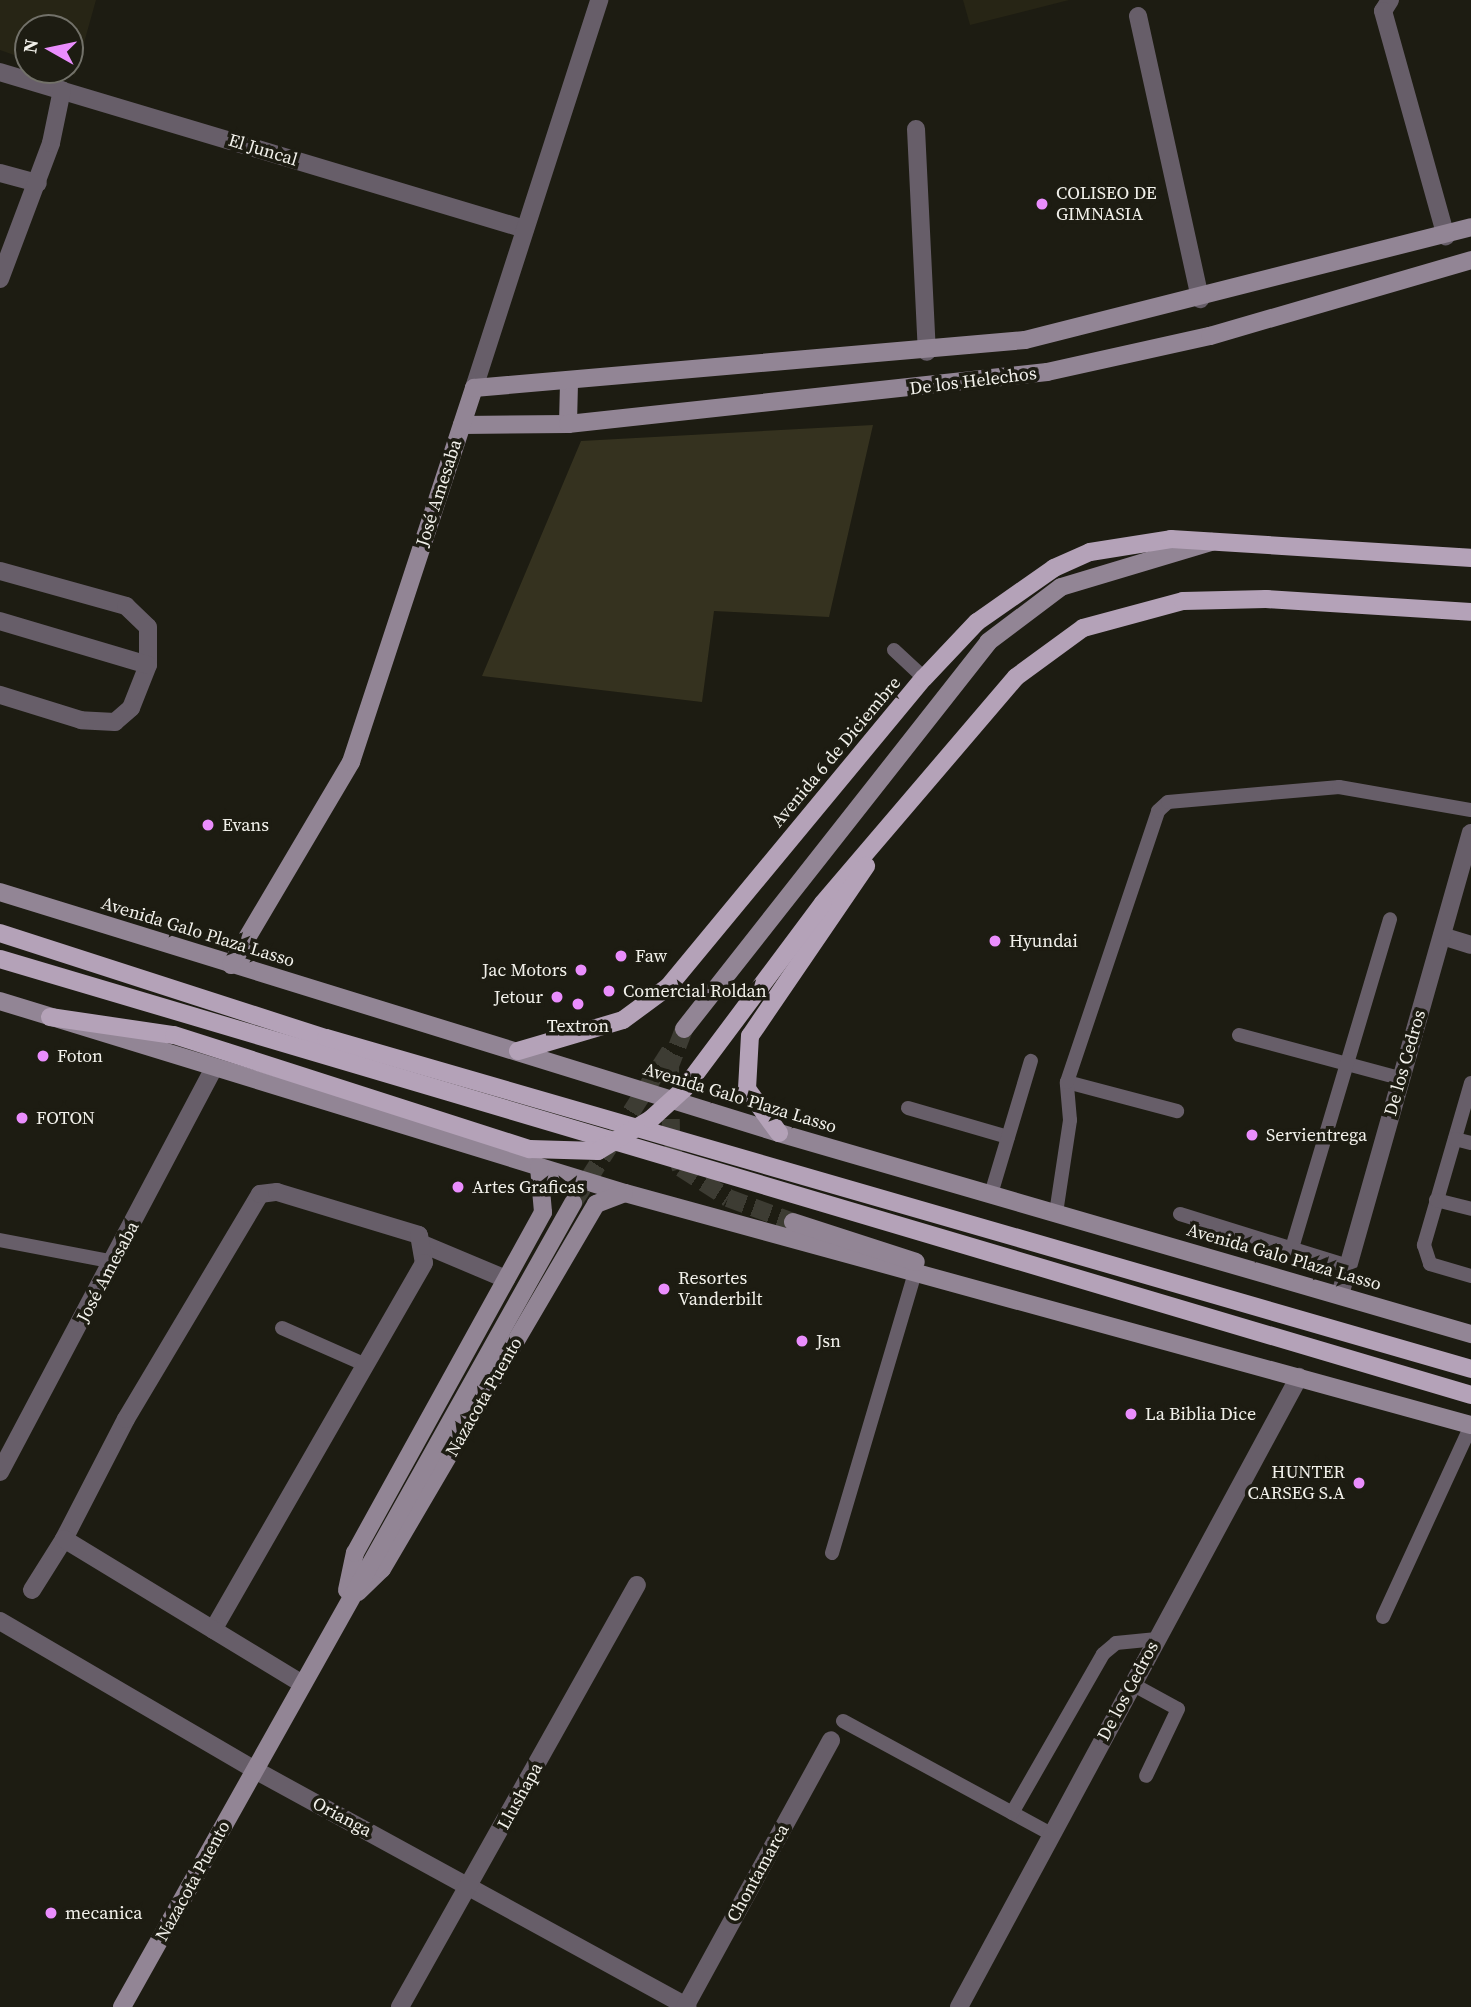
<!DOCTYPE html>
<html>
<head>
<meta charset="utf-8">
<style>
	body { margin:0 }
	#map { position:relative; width:1471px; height:2007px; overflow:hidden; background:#1d1c12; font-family:"Source Serif 4",serif }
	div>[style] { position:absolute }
	.built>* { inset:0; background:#272515 }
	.green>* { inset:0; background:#35321f }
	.secondary-tunnel>* { height:18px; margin-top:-9px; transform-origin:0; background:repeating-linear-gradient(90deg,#3d3c33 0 18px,transparent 0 27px) }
	.lane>* { height:14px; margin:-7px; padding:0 7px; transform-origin:7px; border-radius:7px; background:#675e69 }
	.street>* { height:18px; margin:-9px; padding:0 9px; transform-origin:9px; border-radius:9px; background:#675e69 }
	.secondary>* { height:18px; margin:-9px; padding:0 9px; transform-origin:9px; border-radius:9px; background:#928595 }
	.primary>* { height:18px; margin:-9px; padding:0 9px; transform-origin:9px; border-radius:9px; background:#b4a2b8 }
	.primary-bridge>* { height:18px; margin:-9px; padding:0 9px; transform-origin:9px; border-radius:9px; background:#b4a2b8 }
	.dots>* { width:19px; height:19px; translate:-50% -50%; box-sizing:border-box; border:4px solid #1d1c12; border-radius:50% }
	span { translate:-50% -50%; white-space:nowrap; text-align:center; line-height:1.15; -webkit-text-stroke:7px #1d1c12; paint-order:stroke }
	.street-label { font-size:18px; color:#f2f1eb }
	.poi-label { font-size:18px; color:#f2f1eb }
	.left { translate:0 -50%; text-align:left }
	.right { translate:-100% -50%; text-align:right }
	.north { position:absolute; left:14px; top:14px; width:70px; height:70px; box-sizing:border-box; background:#1d1c12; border:2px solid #727169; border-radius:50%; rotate:279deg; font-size:19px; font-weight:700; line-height:28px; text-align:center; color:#f2f1eb }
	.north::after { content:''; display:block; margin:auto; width:24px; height:32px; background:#ea8dfd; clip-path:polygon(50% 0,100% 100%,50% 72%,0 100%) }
</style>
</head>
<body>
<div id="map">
	<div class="built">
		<i style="clip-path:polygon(0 0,96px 0,75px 75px,60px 70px,70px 70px,70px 28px,28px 28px,28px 60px,0 50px)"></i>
		<i style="clip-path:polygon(963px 0,1069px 0,970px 25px)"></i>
	</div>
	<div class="green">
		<i style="clip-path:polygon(873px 425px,829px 617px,714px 611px,702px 702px,482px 676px,581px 441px)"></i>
	</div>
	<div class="secondary-tunnel">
		<i style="left:684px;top:1029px;width:39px;rotate:111deg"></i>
		<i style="left:670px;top:1065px;width:71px;rotate:89.2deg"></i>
		<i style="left:671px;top:1136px;width:34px;rotate:73deg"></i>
		<i style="left:681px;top:1168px;width:56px;rotate:32.6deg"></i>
		<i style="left:728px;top:1198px;width:69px;rotate:20.3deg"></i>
		<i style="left:573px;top:1203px;width:182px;rotate:-57.4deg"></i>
	</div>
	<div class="lane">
		<i style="left:894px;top:650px;width:41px;rotate:43deg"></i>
		<i style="left:1239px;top:1035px;width:167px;rotate:15deg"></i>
		<i style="left:1067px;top:1082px;width:114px;rotate:14.8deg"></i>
		<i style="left:1471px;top:1083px;width:169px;rotate:106.2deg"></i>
		<i style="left:1424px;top:1245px;width:20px;rotate:72deg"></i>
		<i style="left:1430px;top:1264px;width:43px;rotate:16.3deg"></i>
		<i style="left:908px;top:1108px;width:104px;rotate:16.2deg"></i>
		<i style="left:1455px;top:1139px;width:16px;rotate:14deg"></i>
		<i style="left:991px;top:1194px;width:139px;rotate:-73.3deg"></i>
		<i style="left:1436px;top:1200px;width:36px;rotate:14deg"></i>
		<i style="left:1056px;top:1213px;width:94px;rotate:-81.4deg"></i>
		<i style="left:1070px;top:1120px;width:38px;rotate:-95deg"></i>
		<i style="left:1067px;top:1082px;width:286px;rotate:-71.4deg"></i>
		<i style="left:1158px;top:811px;width:13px;rotate:-42deg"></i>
		<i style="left:1168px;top:802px;width:172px;rotate:-5deg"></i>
		<i style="left:1339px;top:787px;width:134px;rotate:9.9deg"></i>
		<i style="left:1180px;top:1214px;width:176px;rotate:17.2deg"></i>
		<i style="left:0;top:1240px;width:116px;rotate:10.9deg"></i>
		<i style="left:1292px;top:1248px;width:343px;rotate:-73.4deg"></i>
		<i style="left:282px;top:1328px;width:92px;rotate:23.8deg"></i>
		<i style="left:832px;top:1553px;width:292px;rotate:-73.5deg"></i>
		<i style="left:1383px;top:1617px;width:210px;rotate:-65.3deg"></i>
		<i style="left:1132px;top:1684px;width:52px;rotate:28.5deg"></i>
		<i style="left:1178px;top:1709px;width:74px;rotate:115.5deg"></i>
		<i style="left:843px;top:1721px;width:237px;rotate:28.5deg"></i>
		<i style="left:1012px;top:1813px;width:183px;rotate:-60.2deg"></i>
		<i style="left:1103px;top:1654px;width:17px;rotate:-40deg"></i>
		<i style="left:1116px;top:1643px;width:41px;rotate:-5.6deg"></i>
	</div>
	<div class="street">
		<i style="left:1390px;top:0;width:13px;rotate:122deg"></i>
		<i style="left:1383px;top:11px;width:234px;rotate:74.4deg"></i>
		<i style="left:1138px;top:16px;width:290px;rotate:77.6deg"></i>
		<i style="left:0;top:72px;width:548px;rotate:16.65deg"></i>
		<i style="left:916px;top:129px;width:223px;rotate:87.2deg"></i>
		<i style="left:0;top:173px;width:39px;rotate:15deg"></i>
		<i style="left:0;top:279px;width:145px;rotate:-69.4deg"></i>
		<i style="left:51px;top:143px;width:54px;rotate:-78.3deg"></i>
		<i style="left:474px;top:388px;width:408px;rotate:-72.1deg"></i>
		<i style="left:0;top:571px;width:131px;rotate:15.5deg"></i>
		<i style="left:126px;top:606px;width:30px;rotate:44deg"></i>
		<i style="left:148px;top:627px;width:38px;rotate:90deg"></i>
		<i style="left:148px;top:665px;width:46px;rotate:111.6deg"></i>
		<i style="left:131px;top:708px;width:21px;rotate:139deg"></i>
		<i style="left:115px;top:722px;width:34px;rotate:-177deg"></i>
		<i style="left:81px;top:720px;width:85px;rotate:-162.8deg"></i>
		<i style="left:0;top:621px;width:154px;rotate:16.6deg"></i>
		<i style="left:1442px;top:936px;width:30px;rotate:17deg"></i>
		<i style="left:425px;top:1245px;width:88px;rotate:22.8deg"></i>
		<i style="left:1340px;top:1295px;width:480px;rotate:-74.2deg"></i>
		<i style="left:0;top:1472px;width:455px;rotate:-62.1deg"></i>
		<i style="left:64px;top:1539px;width:135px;rotate:-62.7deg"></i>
		<i style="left:126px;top:1419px;width:262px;rotate:-59.2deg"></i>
		<i style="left:260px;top:1194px;width:17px;rotate:-7deg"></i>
		<i style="left:277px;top:1192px;width:148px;rotate:16.8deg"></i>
		<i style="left:419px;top:1235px;width:28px;rotate:80deg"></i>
		<i style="left:424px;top:1263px;width:423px;rotate:119.9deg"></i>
		<i style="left:32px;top:1590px;width:60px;rotate:-57.9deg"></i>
		<i style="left:64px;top:1539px;width:277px;rotate:31.3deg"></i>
		<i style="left:0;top:1621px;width:295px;rotate:30.3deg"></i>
		<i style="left:255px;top:1770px;width:493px;rotate:28.7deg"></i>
		<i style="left:400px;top:2007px;width:484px;rotate:-60.7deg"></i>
		<i style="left:685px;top:2007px;width:304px;rotate:-61.3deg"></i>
		<i style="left:959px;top:2007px;width:716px;rotate:-61.65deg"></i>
	</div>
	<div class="secondary">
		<i style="left:568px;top:424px;width:40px;rotate:-88.6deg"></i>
		<i style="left:462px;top:425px;width:106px;rotate:-0.5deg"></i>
		<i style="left:568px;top:424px;width:482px;rotate:-6.2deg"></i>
		<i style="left:1047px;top:372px;width:167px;rotate:-12.5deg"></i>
		<i style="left:1210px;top:336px;width:272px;rotate:-16.2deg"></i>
		<i style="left:0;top:892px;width:815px;rotate:17.19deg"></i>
		<i style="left:779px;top:1133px;width:721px;rotate:16.2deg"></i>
		<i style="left:231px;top:965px;width:236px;rotate:-59.4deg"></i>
		<i style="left:351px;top:762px;width:394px;rotate:-71.8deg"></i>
		<i style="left:474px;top:388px;width:553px;rotate:-4.98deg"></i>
		<i style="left:1025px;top:340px;width:460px;rotate:-14.2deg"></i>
		<i style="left:0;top:1001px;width:654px;rotate:17.08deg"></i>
		<i style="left:625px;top:1193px;width:877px;rotate:15.34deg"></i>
		<i style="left:684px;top:1029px;width:492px;rotate:-51.8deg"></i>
		<i style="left:988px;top:642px;width:91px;rotate:-37deg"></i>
		<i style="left:1061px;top:587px;width:157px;rotate:-16.7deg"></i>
		<i style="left:793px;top:1222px;width:129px;rotate:18deg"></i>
		<i style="left:347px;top:1590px;width:38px;rotate:-78deg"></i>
		<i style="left:355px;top:1553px;width:389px;rotate:-61.1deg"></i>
		<i style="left:543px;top:1212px;width:45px;rotate:-95.1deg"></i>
		<i style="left:358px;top:1592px;width:33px;rotate:-44deg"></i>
		<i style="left:382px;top:1569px;width:423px;rotate:-59.6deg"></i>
		<i style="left:596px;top:1204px;width:30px;rotate:-21deg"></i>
		<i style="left:122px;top:2007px;width:922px;rotate:-60.71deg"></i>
	</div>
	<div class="primary">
		<i style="left:823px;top:903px;width:297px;rotate:-49.5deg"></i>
		<i style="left:1016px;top:677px;width:83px;rotate:-36.2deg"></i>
		<i style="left:1083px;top:628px;width:104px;rotate:-15.1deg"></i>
		<i style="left:1183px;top:601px;width:83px;rotate:-1.4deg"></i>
		<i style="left:1266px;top:599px;width:205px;rotate:3.6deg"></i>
		<i style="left:0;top:933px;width:342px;rotate:17.9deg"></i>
		<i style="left:326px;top:1038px;width:1192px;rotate:16.12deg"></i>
		<i style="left:0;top:959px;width:1534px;rotate:16.51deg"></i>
		<i style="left:50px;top:1017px;width:125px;rotate:8.3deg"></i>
		<i style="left:518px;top:1051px;width:109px;rotate:-16.4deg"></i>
		<i style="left:623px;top:1020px;width:56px;rotate:-36.3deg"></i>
		<i style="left:668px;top:987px;width:401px;rotate:-50.4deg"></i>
		<i style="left:924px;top:678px;width:77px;rotate:-46.6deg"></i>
		<i style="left:977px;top:622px;width:94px;rotate:-35deg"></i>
		<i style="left:1054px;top:568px;width:39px;rotate:-24deg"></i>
		<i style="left:1090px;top:552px;width:82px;rotate:-9.1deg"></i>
		<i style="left:1171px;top:539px;width:301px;rotate:3.6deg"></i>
		<i style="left:779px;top:1133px;width:54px;rotate:-126deg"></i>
		<i style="left:747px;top:1089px;width:53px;rotate:-86.8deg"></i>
		<i style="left:750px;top:1036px;width:206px;rotate:-55.7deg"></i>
	</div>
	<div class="primary-bridge">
		<i style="left:174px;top:1035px;width:374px;rotate:17.8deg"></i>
		<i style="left:530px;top:1149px;width:68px;rotate:1.7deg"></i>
		<i style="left:598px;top:1151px;width:62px;rotate:-31.1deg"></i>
		<i style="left:651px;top:1119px;width:45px;rotate:-42.3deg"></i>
		<i style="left:684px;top:1089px;width:232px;rotate:-53.2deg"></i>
	</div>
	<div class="dots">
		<i style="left:1042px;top:204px;background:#ea8dfd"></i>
		<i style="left:208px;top:825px;background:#ea8dfd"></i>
		<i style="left:995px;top:941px;background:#ea8dfd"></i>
		<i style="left:621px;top:956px;background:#ea8dfd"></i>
		<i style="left:581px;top:970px;background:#ea8dfd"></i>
		<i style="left:609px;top:991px;background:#ea8dfd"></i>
		<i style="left:557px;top:997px;background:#ea8dfd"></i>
		<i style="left:578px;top:1004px;background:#ea8dfd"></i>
		<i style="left:43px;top:1056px;background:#ea8dfd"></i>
		<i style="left:22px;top:1118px;background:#ea8dfd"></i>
		<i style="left:1252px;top:1135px;background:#ea8dfd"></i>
		<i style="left:458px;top:1187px;background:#ea8dfd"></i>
		<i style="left:664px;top:1289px;background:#ea8dfd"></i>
		<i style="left:802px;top:1341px;background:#ea8dfd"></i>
		<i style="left:1131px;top:1414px;background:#ea8dfd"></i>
		<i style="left:1359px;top:1483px;background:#ea8dfd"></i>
		<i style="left:51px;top:1913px;background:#ea8dfd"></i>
	</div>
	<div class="street-label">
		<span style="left:263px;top:150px;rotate:17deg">El Juncal</span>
		<span style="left:973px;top:381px;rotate:-7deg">De los Helechos</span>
		<span style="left:439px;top:493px;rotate:-72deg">José Amesaba</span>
		<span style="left:836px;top:752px;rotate:-50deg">Avenida 6 de Diciembre</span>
		<span style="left:198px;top:932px;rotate:17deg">Avenida Galo Plaza Lasso</span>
		<span style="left:1405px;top:1063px;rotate:-74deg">De los Cedros</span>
		<span style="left:740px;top:1098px;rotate:17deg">Avenida Galo Plaza Lasso</span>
		<span style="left:1284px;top:1257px;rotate:16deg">Avenida Galo Plaza Lasso</span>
		<span style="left:108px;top:1272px;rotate:-62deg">José Amesaba</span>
		<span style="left:484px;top:1397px;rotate:-60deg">Nazacota Puento</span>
		<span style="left:1128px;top:1691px;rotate:-62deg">De los Cedros</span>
		<span style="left:520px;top:1796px;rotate:-61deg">Llushapa</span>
		<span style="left:342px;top:1817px;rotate:28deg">Orianga</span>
		<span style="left:758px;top:1873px;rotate:-61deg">Chontamarca</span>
		<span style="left:193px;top:1881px;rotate:-61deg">Nazacota Puento</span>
	</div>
	<div class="poi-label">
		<span class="left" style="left:1056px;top:204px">COLISEO DE<br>GIMNASIA</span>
		<span class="left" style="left:222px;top:825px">Evans</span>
		<span class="left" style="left:1009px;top:941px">Hyundai</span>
		<span class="left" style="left:635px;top:956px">Faw</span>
		<span class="right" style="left:567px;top:970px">Jac Motors</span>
		<span class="left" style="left:623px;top:991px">Comercial Roldan</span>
		<span class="right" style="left:543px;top:997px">Jetour</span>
		<span style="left:578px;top:1026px">Textron</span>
		<span class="left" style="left:57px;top:1056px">Foton</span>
		<span class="left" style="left:36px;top:1118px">FOTON</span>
		<span class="left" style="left:1266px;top:1135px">Servientrega</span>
		<span class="left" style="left:472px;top:1187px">Artes Graficas</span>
		<span class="left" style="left:678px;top:1289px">Resortes<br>Vanderbilt</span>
		<span class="left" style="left:816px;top:1341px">Jsn</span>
		<span class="left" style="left:1145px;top:1414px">La Biblia Dice</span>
		<span class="right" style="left:1345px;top:1483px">HUNTER<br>CARSEG S.A</span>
		<span class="left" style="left:65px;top:1913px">mecanica</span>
	</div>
	<div class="north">N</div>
</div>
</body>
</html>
